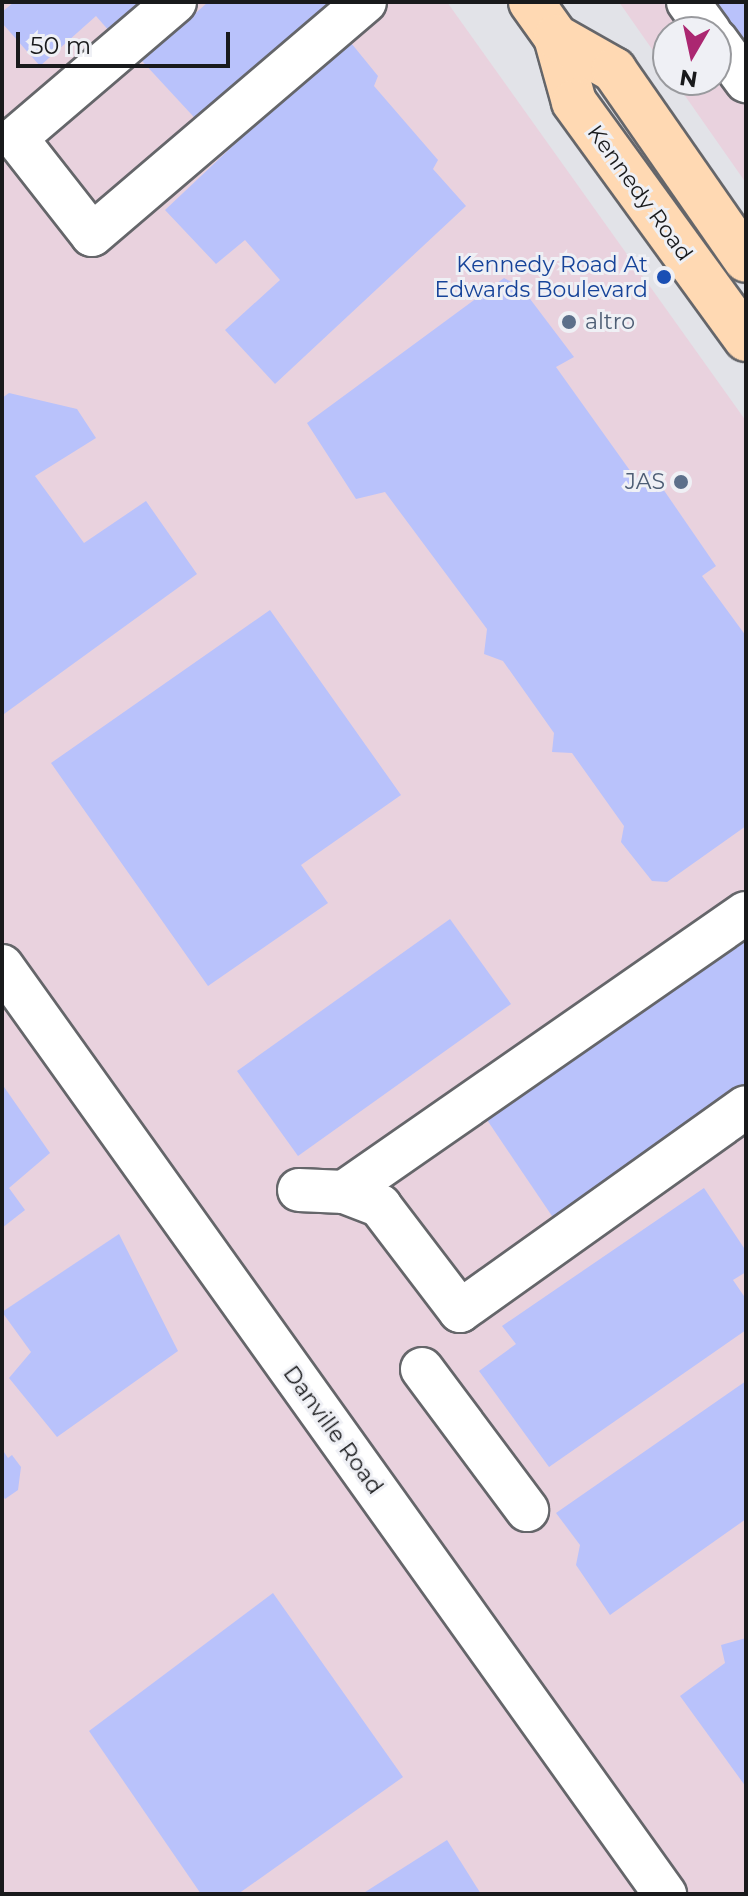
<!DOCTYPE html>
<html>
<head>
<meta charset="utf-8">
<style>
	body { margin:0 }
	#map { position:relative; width:748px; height:1896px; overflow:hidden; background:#e2e3e8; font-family:Montserrat,sans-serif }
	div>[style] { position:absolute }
	.industrial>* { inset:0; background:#e9d2de }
	.building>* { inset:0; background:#b9c2fb }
	.roads { filter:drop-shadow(2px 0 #65666a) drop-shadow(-2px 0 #65666a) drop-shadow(0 2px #65666a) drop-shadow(0 -2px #65666a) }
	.minor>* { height:42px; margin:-21px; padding:0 21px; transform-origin:21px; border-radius:21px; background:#fff }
	.major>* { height:44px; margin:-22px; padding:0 22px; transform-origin:22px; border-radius:22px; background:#ffd9b3 }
	.dots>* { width:22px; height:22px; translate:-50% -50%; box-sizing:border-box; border:4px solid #eff0f5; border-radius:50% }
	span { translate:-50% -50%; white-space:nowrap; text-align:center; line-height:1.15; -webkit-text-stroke:6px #eff0f5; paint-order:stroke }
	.street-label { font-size:22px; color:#191a1c }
	.transit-label { font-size:22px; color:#164399 }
	.right { translate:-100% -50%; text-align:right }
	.service-label { font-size:22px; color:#4e5e75 }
	.left { translate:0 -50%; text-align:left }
	.frame { position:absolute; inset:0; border:4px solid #191a1c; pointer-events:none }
	.north { position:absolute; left:652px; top:16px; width:80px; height:80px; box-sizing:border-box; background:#eff0f5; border:2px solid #999a9e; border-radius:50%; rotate:189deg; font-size:22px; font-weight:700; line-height:32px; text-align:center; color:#191a1c }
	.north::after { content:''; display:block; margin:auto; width:28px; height:36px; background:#ab2771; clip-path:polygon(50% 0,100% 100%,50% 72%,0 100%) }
	.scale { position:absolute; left:16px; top:32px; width:214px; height:36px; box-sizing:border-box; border:4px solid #191a1c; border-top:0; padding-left:10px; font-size:24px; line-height:28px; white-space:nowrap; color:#191a1c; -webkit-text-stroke:6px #eff0f5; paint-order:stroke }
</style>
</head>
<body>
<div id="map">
	<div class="industrial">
		<i style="clip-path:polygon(2px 2px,447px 2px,746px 421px,746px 1894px,2px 1894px)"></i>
		<i style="clip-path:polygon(619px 2px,746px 2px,746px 183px,674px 80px,716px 80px,716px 32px,668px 32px,668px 72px)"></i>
	</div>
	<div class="building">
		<i style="clip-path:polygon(14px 2px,144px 2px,110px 32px,96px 16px,40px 66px,2px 23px,2px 12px)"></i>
		<i style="clip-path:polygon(208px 2px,342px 2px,204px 128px,142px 61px)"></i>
		<i style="clip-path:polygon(713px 2px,746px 2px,746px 51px)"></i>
		<i style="clip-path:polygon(347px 38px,378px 76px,374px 86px,438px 160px,433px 169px,466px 206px,275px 384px,225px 330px,280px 280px,245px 240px,216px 264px,165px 210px)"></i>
		<i style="clip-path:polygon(504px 278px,521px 287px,574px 357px,556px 367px,636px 479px,650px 470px,716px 566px,702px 576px,746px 636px,746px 826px,667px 882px,652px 881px,621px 842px,624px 826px,572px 753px,552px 752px,554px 733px,503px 661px,484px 654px,487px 629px,385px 492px,356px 499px,307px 423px)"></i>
		<i style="clip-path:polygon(9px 393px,77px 409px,96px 438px,35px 476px,84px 543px,146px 501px,197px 574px,4px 714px,2px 398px)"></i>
		<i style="clip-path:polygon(270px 610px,401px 795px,301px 865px,328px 903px,208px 986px,51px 763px)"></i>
		<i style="clip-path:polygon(450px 919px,511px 1004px,298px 1156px,237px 1071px)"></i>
		<i style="clip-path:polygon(746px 919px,746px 1083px,554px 1219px,479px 1108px)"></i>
		<i style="clip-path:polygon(2px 1084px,50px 1153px,9px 1188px,25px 1210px,2px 1228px)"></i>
		<i style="clip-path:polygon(704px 1188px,746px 1251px,746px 1272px,733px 1280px,746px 1299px,746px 1330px,549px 1467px,479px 1371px,516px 1344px,502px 1326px)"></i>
		<i style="clip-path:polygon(119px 1234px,178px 1351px,57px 1437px,9px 1378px,31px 1352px,2px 1312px)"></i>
		<i style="clip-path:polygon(746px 1381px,746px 1519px,610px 1615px,576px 1565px,580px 1545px,556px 1513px)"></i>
		<i style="clip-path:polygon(2px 1449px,8px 1458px,12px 1455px,21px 1467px,18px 1490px,5px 1499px,2px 1494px)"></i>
		<i style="clip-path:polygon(273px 1593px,403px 1777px,238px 1894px,201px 1894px,89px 1731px)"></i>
		<i style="clip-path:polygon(746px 1638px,746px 1787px,680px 1696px,725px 1663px,721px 1645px)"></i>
		<i style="clip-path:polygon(447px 1840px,481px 1894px,362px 1894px)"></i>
	</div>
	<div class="roads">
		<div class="minor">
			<i style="left:175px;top:2px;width:209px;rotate:139.5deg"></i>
			<i style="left:16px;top:138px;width:123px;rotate:51.9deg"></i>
			<i style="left:92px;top:235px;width:359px;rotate:-40.5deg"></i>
			<i style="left:688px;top:2px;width:37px;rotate:54deg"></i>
			<i style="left:716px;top:40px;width:51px;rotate:53.8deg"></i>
			<i style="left:2px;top:966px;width:1141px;rotate:54.46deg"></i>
			<i style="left:299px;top:1190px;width:45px;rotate:2.5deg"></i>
			<i style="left:344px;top:1192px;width:39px;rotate:21deg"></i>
			<i style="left:380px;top:1206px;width:132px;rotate:52.7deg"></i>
			<i style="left:460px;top:1311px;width:351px;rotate:-35.5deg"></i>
			<i style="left:344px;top:1192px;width:489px;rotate:-34.8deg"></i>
			<i style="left:422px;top:1369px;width:176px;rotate:53.3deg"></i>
		</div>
		<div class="major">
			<i style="left:531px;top:2px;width:43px;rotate:54.5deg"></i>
			<i style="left:556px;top:37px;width:67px;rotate:74.5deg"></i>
			<i style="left:574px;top:102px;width:293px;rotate:54deg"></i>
			<i style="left:556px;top:37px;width:67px;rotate:29.6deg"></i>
			<i style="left:614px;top:70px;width:231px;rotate:55.2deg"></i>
		</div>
	</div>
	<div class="dots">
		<i style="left:664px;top:277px;background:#1a4fb4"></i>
		<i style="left:569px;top:322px;background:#5c6f8a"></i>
		<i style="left:681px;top:482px;background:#5c6f8a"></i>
	</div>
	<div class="street-label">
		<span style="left:640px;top:193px;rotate:54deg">Kennedy Road</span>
		<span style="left:333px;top:1430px;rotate:54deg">Danville Road</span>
	</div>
	<div class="transit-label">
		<span class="right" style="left:648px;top:277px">Kennedy Road At<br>Edwards Boulevard</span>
	</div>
	<div class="service-label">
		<span class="left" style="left:585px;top:322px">altro</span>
		<span class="right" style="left:665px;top:482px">JAS</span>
	</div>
	<div class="frame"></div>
	<div class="north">N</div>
	<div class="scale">50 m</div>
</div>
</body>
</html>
